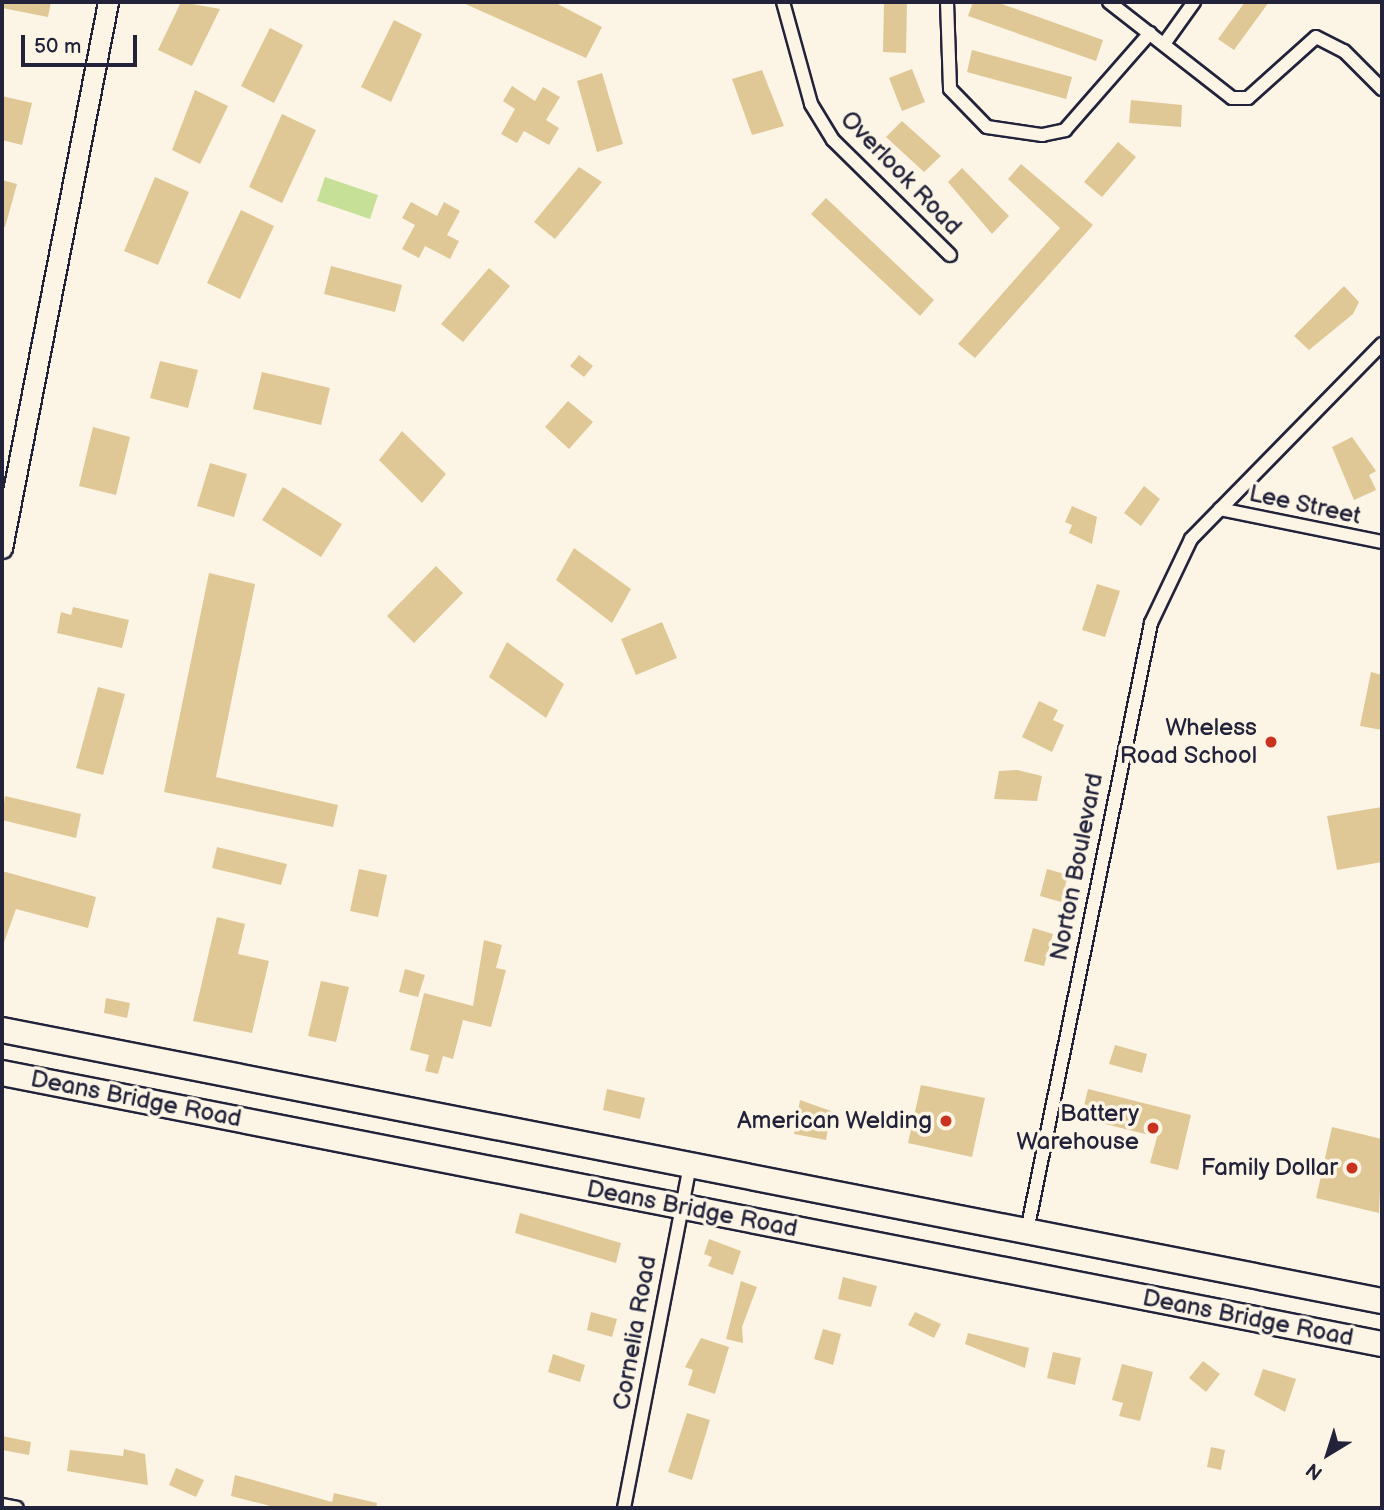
<!DOCTYPE html>
<html>
<head>
<meta charset="utf-8">
<style>
	body { margin:0 }
	#map { position:relative; width:1384px; height:1510px; overflow:hidden; background:#fcf5e5; font-family:"Balsamiq Sans",sans-serif }
	div>[style] { position:absolute }
	.green>* { inset:0; background:#c6e097 }
	.building>* { inset:0; background:#e0c896 }
	.roads { filter:drop-shadow(2px 0 #22223b) drop-shadow(-2px 0 #22223b) drop-shadow(0 2px #22223b) drop-shadow(0 -2px #22223b) }
	.street>* { height:12px; margin:-6px; padding:0 6px; transform-origin:6px; border-radius:6px; background:#fcf5e5 }
	.secondary>* { height:19px; margin:-9.5px; padding:0 9.5px; transform-origin:9.5px; border-radius:9.5px; background:#fcf5e5 }
	.highway>* { height:24px; margin:-12px; padding:0 12px; transform-origin:12px; border-radius:12px; background:#fcf5e5 }
	.dots>* { width:19px; height:19px; translate:-50% -50%; box-sizing:border-box; border:4px solid #fcf5e5; border-radius:50% }
	span { translate:-50% -50%; white-space:nowrap; text-align:center; line-height:1.15; -webkit-text-stroke:7px #fcf5e5; paint-order:stroke }
	.street-label { font-size:24px; color:#22223b }
	.poi-label { font-size:24px; color:#22223b }
	.right { translate:-100% -50%; text-align:right }
	.frame { position:absolute; inset:0; border:4px solid #22223b; pointer-events:none }
	.north { position:absolute; left:1293px; top:1419px; width:70px; height:70px; -webkit-text-stroke:5px #fcf5e5; paint-order:stroke; rotate:218deg; font-size:19px; font-weight:700; line-height:28px; text-align:center; color:#22223b }
	.north::after { content:''; display:block; margin:auto; width:24px; height:32px; background:#22223b; clip-path:polygon(50% 0,100% 100%,50% 72%,0 100%) }
	.scale { position:absolute; left:21px; top:35px; width:116px; height:32px; box-sizing:border-box; border:4px solid #22223b; border-top:0; padding-left:9px; font-size:21px; line-height:24px; white-space:nowrap; color:#22223b; -webkit-text-stroke:5px #fcf5e5; paint-order:stroke }
</style>
</head>
<body>
<div id="map">
	<div class="green">
		<i style="clip-path:polygon(325px 177px,378px 195px,370px 219px,317px 201px)"></i>
	</div>
	<div class="building">
		<i style="clip-path:polygon(2px 2px,51px 2px,48px 17px,2px 8px)"></i>
		<i style="clip-path:polygon(181px 2px,220px 9px,192px 66px,158px 50px)"></i>
		<i style="clip-path:polygon(461px 2px,554px 2px,602px 27px,586px 58px)"></i>
		<i style="clip-path:polygon(884px 2px,907px 2px,906px 53px,883px 52px)"></i>
		<i style="clip-path:polygon(973px 2px,996px 2px,1103px 40px,1096px 61px,968px 16px)"></i>
		<i style="clip-path:polygon(1245px 2px,1269px 2px,1234px 50px,1218px 39px)"></i>
		<i style="clip-path:polygon(394px 20px,422px 34px,391px 102px,361px 87px)"></i>
		<i style="clip-path:polygon(270px 28px,303px 45px,274px 103px,241px 86px)"></i>
		<i style="clip-path:polygon(972px 50px,1072px 77px,1066px 99px,967px 72px)"></i>
		<i style="clip-path:polygon(912px 69px,925px 102px,902px 111px,889px 78px)"></i>
		<i style="clip-path:polygon(762px 70px,784px 126px,752px 135px,732px 79px)"></i>
		<i style="clip-path:polygon(602px 73px,623px 144px,597px 152px,577px 81px)"></i>
		<i style="clip-path:polygon(512px 86px,535px 101px,543px 87px,560px 97px,546px 120px,559px 128px,549px 145px,524px 131px,517px 143px,501px 134px,515px 109px,503px 101px)"></i>
		<i style="clip-path:polygon(195px 90px,228px 106px,200px 164px,172px 150px)"></i>
		<i style="clip-path:polygon(2px 96px,32px 103px,22px 145px,2px 140px)"></i>
		<i style="clip-path:polygon(1131px 100px,1182px 105px,1181px 127px,1129px 123px)"></i>
		<i style="clip-path:polygon(282px 114px,316px 130px,282px 203px,249px 187px)"></i>
		<i style="clip-path:polygon(902px 121px,941px 156px,924px 172px,886px 137px)"></i>
		<i style="clip-path:polygon(1118px 142px,1136px 157px,1102px 197px,1084px 182px)"></i>
		<i style="clip-path:polygon(1021px 164px,1093px 225px,975px 358px,958px 344px,1060px 228px,1008px 179px)"></i>
		<i style="clip-path:polygon(579px 167px,602px 182px,555px 239px,534px 222px)"></i>
		<i style="clip-path:polygon(962px 168px,1009px 216px,992px 234px,948px 182px)"></i>
		<i style="clip-path:polygon(155px 177px,189px 192px,158px 265px,124px 251px)"></i>
		<i style="clip-path:polygon(2px 180px,17px 184px,5px 227px,2px 227px)"></i>
		<i style="clip-path:polygon(826px 198px,934px 300px,920px 316px,811px 214px)"></i>
		<i style="clip-path:polygon(411px 202px,437px 216px,444px 202px,460px 211px,447px 235px,459px 241px,450px 259px,425px 246px,419px 258px,402px 249px,415px 225px,402px 218px)"></i>
		<i style="clip-path:polygon(241px 210px,274px 226px,240px 299px,207px 283px)"></i>
		<i style="clip-path:polygon(331px 266px,402px 285px,395px 312px,324px 294px)"></i>
		<i style="clip-path:polygon(489px 268px,510px 286px,463px 342px,441px 324px)"></i>
		<i style="clip-path:polygon(1344px 286px,1359px 302px,1353px 314px,1309px 350px,1294px 336px)"></i>
		<i style="clip-path:polygon(579px 355px,593px 366px,584px 377px,570px 366px)"></i>
		<i style="clip-path:polygon(160px 361px,198px 370px,188px 408px,150px 398px)"></i>
		<i style="clip-path:polygon(262px 372px,330px 388px,321px 425px,253px 409px)"></i>
		<i style="clip-path:polygon(568px 401px,593px 422px,569px 449px,545px 427px)"></i>
		<i style="clip-path:polygon(93px 427px,130px 437px,116px 495px,79px 486px)"></i>
		<i style="clip-path:polygon(402px 431px,446px 474px,422px 503px,379px 460px)"></i>
		<i style="clip-path:polygon(1352px 437px,1376px 471px,1369px 475px,1376px 490px,1354px 500px,1332px 447px)"></i>
		<i style="clip-path:polygon(210px 463px,247px 474px,234px 517px,197px 506px)"></i>
		<i style="clip-path:polygon(1144px 486px,1160px 499px,1141px 526px,1124px 513px)"></i>
		<i style="clip-path:polygon(283px 487px,342px 524px,321px 557px,262px 520px)"></i>
		<i style="clip-path:polygon(1072px 506px,1097px 517px,1092px 544px,1069px 533px,1072px 525px,1065px 522px)"></i>
		<i style="clip-path:polygon(574px 548px,631px 589px,612px 623px,556px 580px)"></i>
		<i style="clip-path:polygon(436px 566px,463px 593px,414px 643px,387px 616px)"></i>
		<i style="clip-path:polygon(209px 573px,255px 584px,216px 777px,338px 805px,333px 827px,164px 792px)"></i>
		<i style="clip-path:polygon(1097px 584px,1120px 591px,1105px 637px,1082px 630px)"></i>
		<i style="clip-path:polygon(73px 607px,129px 620px,122px 648px,57px 633px,61px 612px,71px 615px)"></i>
		<i style="clip-path:polygon(662px 622px,677px 658px,636px 675px,621px 639px)"></i>
		<i style="clip-path:polygon(507px 642px,564px 684px,546px 718px,489px 677px)"></i>
		<i style="clip-path:polygon(1371px 672px,1382px 675px,1382px 730px,1360px 726px)"></i>
		<i style="clip-path:polygon(98px 687px,125px 694px,103px 775px,76px 768px)"></i>
		<i style="clip-path:polygon(1039px 701px,1058px 710px,1053px 720px,1064px 725px,1052px 752px,1022px 737px)"></i>
		<i style="clip-path:polygon(1017px 770px,1042px 776px,1037px 801px,994px 799px,999px 771px)"></i>
		<i style="clip-path:polygon(5px 796px,81px 814px,76px 838px,2px 820px)"></i>
		<i style="clip-path:polygon(1382px 807px,1382px 862px,1337px 870px,1327px 816px)"></i>
		<i style="clip-path:polygon(217px 847px,287px 864px,281px 885px,212px 868px)"></i>
		<i style="clip-path:polygon(359px 869px,387px 875px,378px 917px,350px 911px)"></i>
		<i style="clip-path:polygon(1047px 869px,1068px 875px,1061px 902px,1040px 896px)"></i>
		<i style="clip-path:polygon(2px 871px,96px 897px,88px 928px,16px 909px,2px 948px)"></i>
		<i style="clip-path:polygon(217px 917px,245px 924px,238px 954px,269px 961px,252px 1033px,193px 1021px)"></i>
		<i style="clip-path:polygon(1033px 928px,1053px 934px,1044px 966px,1024px 961px)"></i>
		<i style="clip-path:polygon(484px 940px,502px 945px,496px 968px,506px 970px,491px 1027px,463px 1020px,453px 1059px,443px 1056px,438px 1074px,425px 1071px,429px 1055px,410px 1050px,424px 993px,473px 1006px)"></i>
		<i style="clip-path:polygon(405px 969px,425px 975px,418px 997px,399px 992px)"></i>
		<i style="clip-path:polygon(321px 981px,349px 987px,336px 1042px,308px 1036px)"></i>
		<i style="clip-path:polygon(106px 998px,130px 1003px,127px 1018px,104px 1013px)"></i>
		<i style="clip-path:polygon(1115px 1045px,1147px 1054px,1142px 1073px,1109px 1064px)"></i>
		<i style="clip-path:polygon(921px 1085px,985px 1098px,972px 1157px,908px 1143px)"></i>
		<i style="clip-path:polygon(607px 1089px,645px 1098px,640px 1119px,603px 1110px)"></i>
		<i style="clip-path:polygon(1088px 1089px,1191px 1115px,1178px 1170px,1150px 1163px,1157px 1137px,1081px 1118px)"></i>
		<i style="clip-path:polygon(800px 1100px,831px 1111px,826px 1140px,794px 1134px)"></i>
		<i style="clip-path:polygon(1332px 1127px,1382px 1139px,1379px 1213px,1316px 1198px)"></i>
		<i style="clip-path:polygon(520px 1213px,621px 1243px,616px 1263px,515px 1233px)"></i>
		<i style="clip-path:polygon(709px 1239px,741px 1251px,733px 1275px,708px 1266px,712px 1257px,704px 1254px)"></i>
		<i style="clip-path:polygon(843px 1277px,877px 1286px,871px 1307px,838px 1299px)"></i>
		<i style="clip-path:polygon(741px 1281px,757px 1287px,742px 1327px,743px 1343px,726px 1339px)"></i>
		<i style="clip-path:polygon(591px 1312px,617px 1319px,612px 1337px,587px 1330px)"></i>
		<i style="clip-path:polygon(915px 1312px,941px 1324px,934px 1338px,908px 1325px)"></i>
		<i style="clip-path:polygon(823px 1329px,841px 1334px,833px 1365px,814px 1359px)"></i>
		<i style="clip-path:polygon(968px 1333px,1029px 1348px,1025px 1368px,965px 1344px)"></i>
		<i style="clip-path:polygon(701px 1338px,729px 1347px,715px 1394px,688px 1385px,693px 1370px,685px 1367px)"></i>
		<i style="clip-path:polygon(1053px 1352px,1081px 1358px,1075px 1385px,1047px 1378px)"></i>
		<i style="clip-path:polygon(553px 1354px,585px 1365px,580px 1382px,548px 1372px)"></i>
		<i style="clip-path:polygon(1203px 1361px,1220px 1374px,1206px 1392px,1189px 1378px)"></i>
		<i style="clip-path:polygon(1122px 1364px,1153px 1372px,1140px 1421px,1119px 1416px,1123px 1403px,1112px 1400px)"></i>
		<i style="clip-path:polygon(1263px 1369px,1296px 1379px,1285px 1412px,1254px 1395px)"></i>
		<i style="clip-path:polygon(687px 1413px,710px 1420px,692px 1480px,668px 1472px)"></i>
		<i style="clip-path:polygon(2px 1436px,31px 1442px,29px 1455px,2px 1450px)"></i>
		<i style="clip-path:polygon(1211px 1447px,1225px 1450px,1221px 1470px,1207px 1467px)"></i>
		<i style="clip-path:polygon(124px 1449px,145px 1454px,148px 1485px,67px 1471px,70px 1450px,123px 1456px)"></i>
		<i style="clip-path:polygon(176px 1468px,204px 1480px,196px 1497px,169px 1485px)"></i>
		<i style="clip-path:polygon(235px 1475px,332px 1502px,334px 1493px,377px 1503px,376px 1508px,278px 1508px,231px 1496px)"></i>
	</div>
	<div class="roads">
		<div class="street">
			<i style="left:783px;top:2px;width:106px;rotate:74.6deg"></i>
			<i style="left:811px;top:104px;width:42px;rotate:58.6deg"></i>
			<i style="left:833px;top:140px;width:164px;rotate:44.5deg"></i>
			<i style="left:947px;top:2px;width:87px;rotate:88deg"></i>
			<i style="left:950px;top:89px;width:53px;rotate:45.8deg"></i>
			<i style="left:987px;top:127px;width:56px;rotate:8.3deg"></i>
			<i style="left:1042px;top:135px;width:24px;rotate:-12deg"></i>
			<i style="left:1065px;top:130px;width:129px;rotate:-48.8deg"></i>
			<i style="left:1109px;top:2px;width:156px;rotate:38deg"></i>
			<i style="left:1232px;top:98px;width:16px"></i>
			<i style="left:1248px;top:98px;width:91px;rotate:-41.9deg"></i>
			<i style="left:1316px;top:37px;width:31px;rotate:27deg"></i>
			<i style="left:1344px;top:51px;width:54px;rotate:45deg"></i>
			<i style="left:1164px;top:44px;width:52px;rotate:-54.5deg"></i>
			<i style="left:1220px;top:509px;width:165px;rotate:11.5deg"></i>
			<i style="left:1027px;top:1231px;width:621px;rotate:-78.47deg"></i>
			<i style="left:1151px;top:623px;width:93px;rotate:-64.5deg"></i>
			<i style="left:1191px;top:539px;width:273px;rotate:-45.6deg"></i>
			<i style="left:2px;top:1505px;width:15px;rotate:11deg"></i>
			<i style="left:624px;top:1508px;width:348px;rotate:-79.1deg"></i>
		</div>
		<div class="secondary">
			<i style="left:2px;top:548px;width:556px;rotate:-79.01deg"></i>
		</div>
		<div class="highway">
			<i style="left:2px;top:1030px;width:1406px;rotate:11.11deg"></i>
			<i style="left:2px;top:1073px;width:1406px;rotate:11.11deg"></i>
		</div>
	</div>
	<div class="dots">
		<i style="left:1271px;top:742px;background:#c8321e"></i>
		<i style="left:946px;top:1121px;background:#c8321e"></i>
		<i style="left:1153px;top:1128px;background:#c8321e"></i>
		<i style="left:1352px;top:1168px;background:#c8321e"></i>
	</div>
	<div class="street-label">
		<span style="left:901px;top:173px;rotate:46deg">Overlook Road</span>
		<span style="left:1305px;top:505px;rotate:12deg">Lee Street</span>
		<span style="left:1077px;top:867px;rotate:-79deg">Norton Boulevard</span>
		<span style="left:136px;top:1099px;rotate:11deg">Deans Bridge Road</span>
		<span style="left:692px;top:1209px;rotate:11deg">Deans Bridge Road</span>
		<span style="left:1248px;top:1318px;rotate:11deg">Deans Bridge Road</span>
		<span style="left:635px;top:1333px;rotate:-80deg">Cornelia Road</span>
	</div>
	<div class="poi-label">
		<span class="right" style="left:1257px;top:742px">Wheless<br>Road School</span>
		<span class="right" style="left:1139px;top:1128px">Battery<br>Warehouse</span>
		<span class="right" style="left:932px;top:1121px">American Welding</span>
		<span class="right" style="left:1338px;top:1168px">Family Dollar</span>
	</div>
	<div class="frame"></div>
	<div class="north">N</div>
	<div class="scale">50 m</div>
</div>
</body>
</html>
